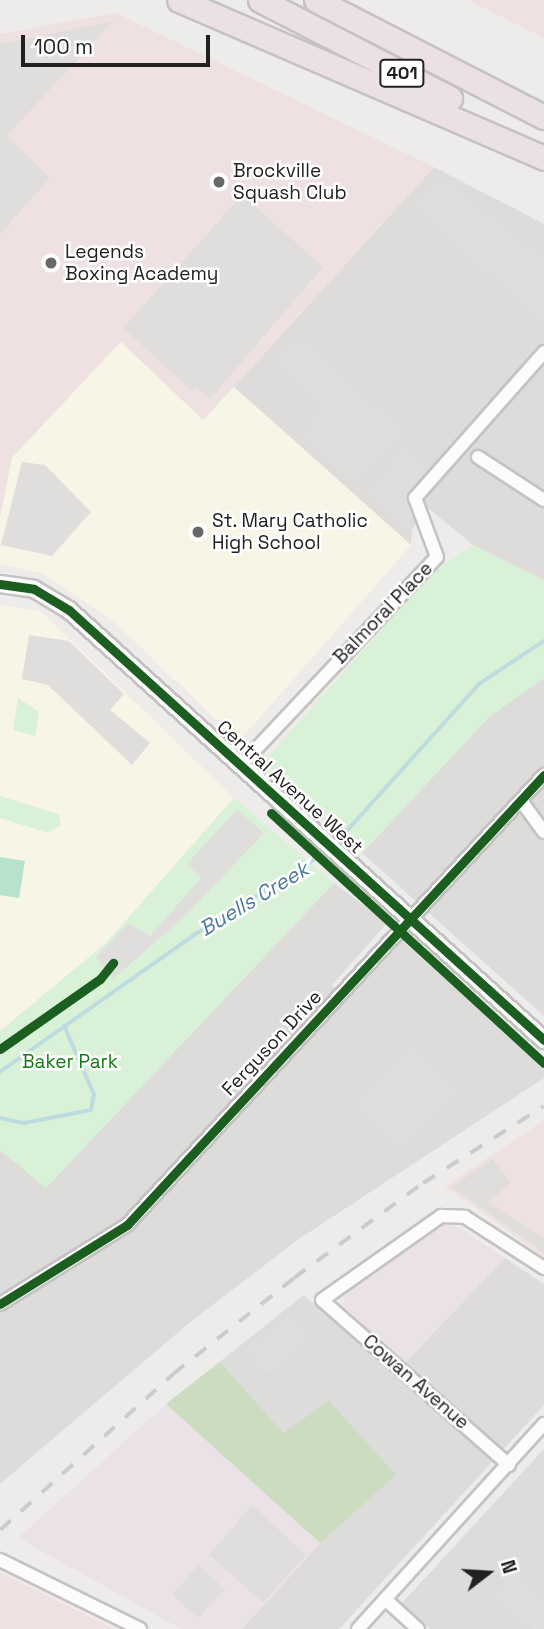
<!DOCTYPE html>
<html>
<head>
<meta charset="utf-8">
<style>
	body { margin:0 }
	#map { position:relative; width:544px; height:1629px; overflow:hidden; background:#eeecea; font-family:"Space Grotesk",sans-serif }
	div>[style] { position:absolute }
	.residential>* { inset:0; background:#dddcdb }
	.commercial>* { inset:0; background:#efe1e1 }
	.industrial>* { inset:0; background:#ebe2e8 }
	.education>* { inset:0; background:#f7f5e6 }
	.forest>* { inset:0; background:#ccdcc0 }
	.park>* { inset:0; background:#d9f2d7 }
	.pitch>* { inset:0; background:#b7e3cd }
	.parking>* { inset:0; background:#dfdedd }
	.stream>* { height:3.5px; margin:-1.75px; padding:0 1.75px; transform-origin:1.75px; border-radius:1.75px; background:#bedbe0 }
	.roads { filter:drop-shadow(2px 0 #c4c3c2) drop-shadow(-2px 0 #c4c3c2) drop-shadow(0 2px #c4c3c2) drop-shadow(0 -2px #c4c3c2) }
	.minor>* { height:12px; margin:-6px; padding:0 6px; transform-origin:6px; border-radius:6px; background:#fcfcfc }
	.tertiary>* { height:16px; margin:-8px; padding:0 8px; transform-origin:8px; border-radius:8px; background:#fcfcfc }
	.motorway>* { height:23px; margin:-11.5px; padding:0 11.5px; transform-origin:11.5px; border-radius:11.5px; background:#ebe0e3 }
	.rail>* { height:3.5px; margin-top:-1.75px; transform-origin:0; background:repeating-linear-gradient(90deg,#cbcbcb 0 14px,transparent 0 28px) }
	.cycleway>* { height:9px; margin:-4.5px; padding:0 4.5px; transform-origin:4.5px; border-radius:4.5px; background:#1b5e20 }
	.dots>* { width:19px; height:19px; translate:-50% -50%; box-sizing:border-box; border:4px solid #fff; border-radius:50% }
	span { translate:-50% -50%; white-space:nowrap; text-align:center; line-height:1.15; -webkit-text-stroke:5px #fff; paint-order:stroke }
	.shield-label span { padding:2px 5px; background:#fff; border:2px solid; border-radius:5px; -webkit-text-stroke-width:0 }
	.shield-label { font-size:18px; color:#212121; font-weight:700 }
	.poi-label { font-size:19px; color:#212121 }
	.left { translate:0 -50%; text-align:left }
	.street-label { font-size:19px; color:#212121 }
	.park-label { font-size:19px; color:#117c12 }
	.water-label { font-size:21px; color:#4b799c; font-style:italic }
	.north { position:absolute; left:453px; top:1538px; width:70px; height:70px; -webkit-text-stroke:5px #fff; paint-order:stroke; rotate:73deg; font-size:19px; font-weight:700; line-height:28px; text-align:center; color:#212121 }
	.north::after { content:''; display:block; margin:auto; width:24px; height:32px; background:#212121; clip-path:polygon(50% 0,100% 100%,50% 72%,0 100%) }
	.scale { position:absolute; left:21px; top:35px; width:189px; height:32px; box-sizing:border-box; border:4px solid #212121; border-top:0; padding-left:9px; font-size:21px; line-height:24px; white-space:nowrap; color:#212121; -webkit-text-stroke:5px #fff; paint-order:stroke }
</style>
</head>
<body>
<div id="map">
	<div class="residential">
		<i style="clip-path:polygon(434px 167px,544px 224px,544px 580px,473px 545px,428px 508px,412px 529px,411px 545px,234px 387px)"></i>
		<i style="clip-path:polygon(544px 678px,544px 1016px,362px 853px,489px 717px)"></i>
		<i style="clip-path:polygon(334px 883px,387px 923px,332px 985px,346px 999px,402px 940px,544px 1069px,544px 1078px,299px 1239px,189px 1323px,0 1484px,0 1150px,46px 1187px)"></i>
		<i style="clip-path:polygon(505px 1258px,544px 1284px,544px 1405px,339px 1629px,242px 1629px,320px 1543px,166px 1404px,304px 1295px,393px 1375px)"></i>
		<i style="clip-path:polygon(544px 1449px,544px 1629px,430px 1629px,402px 1603px)"></i>
	</div>
	<div class="commercial">
		<i style="clip-path:polygon(468px 0,544px 0,544px 38px)"></i>
		<i style="clip-path:polygon(116px 13px,434px 167px,203px 421px,120px 342px,12px 458px,0 518px,0 34px)"></i>
		<i style="clip-path:polygon(544px 1120px,544px 1257px,445px 1186px)"></i>
		<i style="clip-path:polygon(0 1573px,115px 1629px,0 1629px)"></i>
	</div>
	<div class="industrial">
		<i style="clip-path:polygon(448px 1221px,505px 1258px,404px 1364px,342px 1304px,350px 1286px)"></i>
		<i style="clip-path:polygon(166px 1404px,320px 1543px,242px 1629px,181px 1629px,18px 1538px)"></i>
	</div>
	<div class="education">
		<i style="clip-path:polygon(121px 342px,203px 420px,234px 387px,411px 545px,239px 741px,111px 619px,44px 574px,0 564px,0 518px,12px 458px)"></i>
		<i style="clip-path:polygon(0 605px,42px 612px,234px 798px,106px 943px,0 1031px)"></i>
	</div>
	<div class="forest">
		<i style="clip-path:polygon(220px 1362px,283px 1433px,329px 1401px,396px 1475px,320px 1543px,166px 1404px)"></i>
	</div>
	<div class="park">
		<i style="clip-path:polygon(473px 545px,544px 580px,544px 678px,489px 717px,362px 853px,259px 767px,432px 573px)"></i>
		<i style="clip-path:polygon(18px 698px,39px 712px,35px 736px,13px 730px)"></i>
		<i style="clip-path:polygon(0 796px,59px 814px,61px 825px,48px 833px,0 818px)"></i>
		<i style="clip-path:polygon(234px 798px,334px 883px,46px 1188px,0 1150px,0 1031px,106px 943px)"></i>
	</div>
	<div class="pitch">
		<i style="clip-path:polygon(0 857px,25px 861px,19px 898px,0 895px)"></i>
	</div>
	<div class="parking">
		<i style="clip-path:polygon(113px 21px,7px 136px,50px 178px,0 234px,0 44px)"></i>
		<i style="clip-path:polygon(441px 179px,544px 261px,544px 323px,417px 207px)"></i>
		<i style="clip-path:polygon(242px 195px,323px 267px,210px 399px,197px 387px,192px 391px,123px 328px)"></i>
		<i style="clip-path:polygon(296px 337px,404px 433px,355px 484px,300px 437px,325px 410px,274px 362px)"></i>
		<i style="clip-path:polygon(406px 448px,426px 472px,412px 497px,409px 530px,367px 493px)"></i>
		<i style="clip-path:polygon(22px 462px,45px 465px,91px 512px,52px 556px,1px 545px)"></i>
		<i style="clip-path:polygon(29px 635px,69px 641px,124px 694px,110px 710px,150px 743px,132px 765px,48px 685px,22px 679px)"></i>
		<i style="clip-path:polygon(237px 809px,264px 833px,184px 917px,113px 979px,96px 957px,128px 923px,150px 936px,201px 878px,187px 864px)"></i>
		<i style="clip-path:polygon(412px 1047px,456px 1090px,402px 1150px,357px 1106px)"></i>
		<i style="clip-path:polygon(492px 1159px,511px 1182px,489px 1202px,544px 1238px,544px 1253px,452px 1187px)"></i>
		<i style="clip-path:polygon(291px 1315px,310px 1338px,267px 1373px,248px 1350px)"></i>
		<i style="clip-path:polygon(252px 1505px,306px 1555px,263px 1603px,209px 1555px)"></i>
		<i style="clip-path:polygon(198px 1565px,225px 1589px,198px 1618px,172px 1595px)"></i>
		<i style="clip-path:polygon(514px 1573px,544px 1601px,544px 1629px,533px 1629px,495px 1594px)"></i>
	</div>
	<div class="stream">
		<i style="left:336px;top:843px;width:214px;rotate:-48deg"></i>
		<i style="left:479px;top:684px;width:78px;rotate:-33.5deg"></i>
		<i style="left:0;top:1072px;width:237px;rotate:-35.2deg"></i>
		<i style="left:194px;top:935px;width:158px;rotate:-32.1deg"></i>
		<i style="left:0;top:1118px;width:25px;rotate:12deg"></i>
		<i style="left:24px;top:1123px;width:68px;rotate:-11deg"></i>
		<i style="left:91px;top:1110px;width:15px;rotate:-79deg"></i>
		<i style="left:94px;top:1095px;width:75px;rotate:-113.5deg"></i>
	</div>
	<div class="roads">
		<div class="minor">
			<i style="left:478px;top:457px;width:79px;rotate:33.1deg"></i>
			<i style="left:240px;top:766px;width:287px;rotate:-46.7deg"></i>
			<i style="left:437px;top:557px;width:63px;rotate:-110.4deg"></i>
			<i style="left:415px;top:498px;width:195px;rotate:-48.5deg"></i>
			<i style="left:522px;top:802px;width:37px;rotate:54deg"></i>
			<i style="left:0;top:1304px;width:150px;rotate:-31.9deg"></i>
			<i style="left:127px;top:1225px;width:614px;rotate:-47.18deg"></i>
			<i style="left:509px;top:1465px;width:249px;rotate:-138.6deg"></i>
			<i style="left:322px;top:1300px;width:146px;rotate:-35.2deg"></i>
			<i style="left:441px;top:1216px;width:24px;rotate:2deg"></i>
			<i style="left:465px;top:1217px;width:94px;rotate:32.8deg"></i>
			<i style="left:0;top:1560px;width:156px;rotate:26.2deg"></i>
			<i style="left:386px;top:1600px;width:43px;rotate:42.2deg"></i>
			<i style="left:358px;top:1629px;width:277px;rotate:-47.8deg"></i>
		</div>
		<div class="tertiary">
			<i style="left:0;top:584px;width:34px;rotate:8deg"></i>
			<i style="left:34px;top:589px;width:41px;rotate:31deg"></i>
			<i style="left:69px;top:610px;width:641px;rotate:42.15deg"></i>
		</div>
		<div class="motorway">
			<i style="left:179px;top:0;width:398px;rotate:23.4deg"></i>
			<i style="left:260px;top:0;width:214px;rotate:27.3deg"></i>
			<i style="left:316px;top:0;width:256px;rotate:27.2deg"></i>
		</div>
	</div>
	<div class="rail">
		<i style="left:0;top:1530px;width:233px;rotate:-42deg"></i>
		<i style="left:173px;top:1374px;width:154px;rotate:-38.4deg"></i>
		<i style="left:294px;top:1278px;width:160px;rotate:-36.4deg"></i>
		<i style="left:423px;top:1183px;width:143px;rotate:-32.5deg"></i>
	</div>
	<div class="cycleway">
		<i style="left:0;top:584px;width:34px;rotate:8deg"></i>
		<i style="left:34px;top:589px;width:41px;rotate:31deg"></i>
		<i style="left:69px;top:610px;width:641px;rotate:42.15deg"></i>
		<i style="left:271px;top:813px;width:370px;rotate:42.5deg"></i>
		<i style="left:0;top:1049px;width:122px;rotate:-35deg"></i>
		<i style="left:100px;top:979px;width:21px;rotate:-51deg"></i>
		<i style="left:0;top:1304px;width:150px;rotate:-31.9deg"></i>
		<i style="left:127px;top:1225px;width:614px;rotate:-47.18deg"></i>
	</div>
	<div class="dots">
		<i style="left:219px;top:182px;background:#696867"></i>
		<i style="left:51px;top:263px;background:#696867"></i>
		<i style="left:198px;top:532px;background:#696867"></i>
	</div>
	<div class="shield-label">
		<span style="left:402px;top:73px">401</span>
	</div>
	<div class="poi-label">
		<span class="left" style="left:233px;top:182px">Brockville<br>Squash Club</span>
		<span class="left" style="left:65px;top:263px">Legends<br>Boxing Academy</span>
		<span class="left" style="left:212px;top:532px">St. Mary Catholic<br>High School</span>
	</div>
	<div class="street-label">
		<span style="left:383px;top:613px;rotate:-46deg">Balmoral Place</span>
		<span style="left:290px;top:787px;rotate:42deg">Central Avenue West</span>
		<span style="left:272px;top:1043px;rotate:-47deg">Ferguson Drive</span>
		<span style="left:416px;top:1382px;rotate:41deg">Cowan Avenue</span>
	</div>
	<div class="park-label">
		<span style="left:70px;top:1062px">Baker Park</span>
	</div>
	<div class="water-label">
		<span style="left:254px;top:899px;rotate:-31deg">Buells Creek</span>
	</div>
	<div class="north">N</div>
	<div class="scale">100 m</div>
</div>
</body>
</html>
